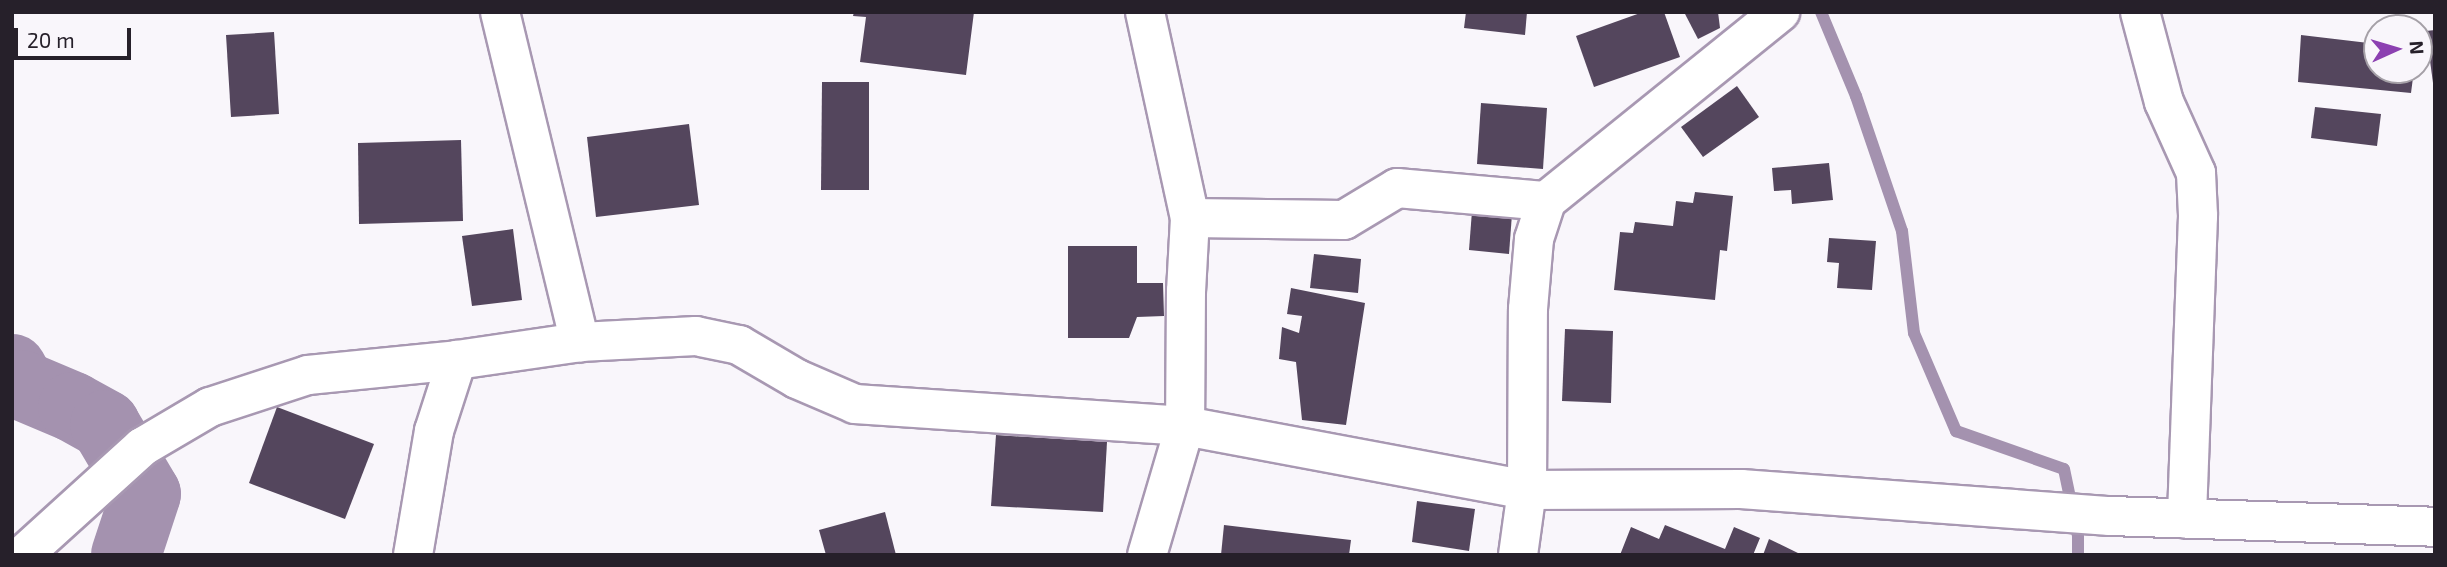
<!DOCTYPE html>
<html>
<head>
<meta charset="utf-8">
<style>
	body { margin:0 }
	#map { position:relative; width:2447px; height:567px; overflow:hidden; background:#f9f6fb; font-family:"Exo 2",sans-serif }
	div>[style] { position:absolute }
	.stream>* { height:12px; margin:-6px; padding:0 6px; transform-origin:6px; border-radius:6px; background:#a492af }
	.river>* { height:70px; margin:-35px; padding:0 35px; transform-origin:35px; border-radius:35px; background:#a492af }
	.building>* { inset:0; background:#54465d }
	.roads { filter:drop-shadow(2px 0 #a898b2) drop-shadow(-2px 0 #a898b2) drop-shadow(0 2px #a898b2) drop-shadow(0 -2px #a898b2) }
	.minor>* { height:38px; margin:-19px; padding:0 19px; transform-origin:19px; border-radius:19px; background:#fff }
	span { translate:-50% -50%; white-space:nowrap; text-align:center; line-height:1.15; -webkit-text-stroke:7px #f9f6fb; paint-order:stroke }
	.frame { position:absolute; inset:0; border:14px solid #26202a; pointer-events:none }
	.north { position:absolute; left:2363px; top:14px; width:70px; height:70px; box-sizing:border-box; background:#f9f6fb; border:2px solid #a5a0a7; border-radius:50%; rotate:86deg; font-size:19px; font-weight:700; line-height:28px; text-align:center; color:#26202a }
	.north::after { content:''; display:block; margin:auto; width:24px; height:32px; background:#8c40b1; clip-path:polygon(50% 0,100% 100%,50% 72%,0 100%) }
	.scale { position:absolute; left:14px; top:28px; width:117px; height:32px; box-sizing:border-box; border:4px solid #26202a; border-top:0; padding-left:9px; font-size:21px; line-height:24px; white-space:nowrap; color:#26202a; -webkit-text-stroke:5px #f9f6fb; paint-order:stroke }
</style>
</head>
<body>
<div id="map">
	<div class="stream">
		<i style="left:1821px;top:12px;width:91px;rotate:67.4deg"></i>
		<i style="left:1856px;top:96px;width:143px;rotate:71.2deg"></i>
		<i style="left:1902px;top:231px;width:103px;rotate:83.3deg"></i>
		<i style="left:1914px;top:333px;width:107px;rotate:66.8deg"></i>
		<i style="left:1956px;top:431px;width:114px;rotate:19.4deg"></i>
		<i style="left:2064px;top:469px;width:68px;rotate:78.2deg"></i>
		<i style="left:2078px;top:536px;width:19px;rotate:90deg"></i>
	</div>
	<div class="river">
		<i style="left:12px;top:369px;width:18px;rotate:61deg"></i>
		<i style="left:21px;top:385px;width:56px;rotate:22.9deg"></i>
		<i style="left:73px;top:407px;width:37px;rotate:29deg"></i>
		<i style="left:105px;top:425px;width:80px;rotate:59.3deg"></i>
		<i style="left:146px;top:494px;width:64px;rotate:108.2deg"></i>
	</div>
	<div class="building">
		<i style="clip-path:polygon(854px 12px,974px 12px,966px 75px,860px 62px,866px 17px,853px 16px)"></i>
		<i style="clip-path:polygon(1466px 12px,1527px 12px,1525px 35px,1464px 28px)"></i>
		<i style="clip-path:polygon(1643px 12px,1664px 12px,1680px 57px,1594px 87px,1576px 36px)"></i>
		<i style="clip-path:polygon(1684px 12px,1718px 12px,1720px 28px,1698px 39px)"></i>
		<i style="clip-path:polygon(2435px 30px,2435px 83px,2433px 83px,2426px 31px)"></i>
		<i style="clip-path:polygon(274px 32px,279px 114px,231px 117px,226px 35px)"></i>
		<i style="clip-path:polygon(2301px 35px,2377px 44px,2377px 70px,2414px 70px,2411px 93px,2298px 82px)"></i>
		<i style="clip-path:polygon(822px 82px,869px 82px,869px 190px,821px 190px)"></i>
		<i style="clip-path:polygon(1737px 86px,1759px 117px,1703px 157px,1681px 127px)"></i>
		<i style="clip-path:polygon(1481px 103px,1547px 108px,1543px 169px,1477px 164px)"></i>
		<i style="clip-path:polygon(2315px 107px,2381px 114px,2377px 146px,2311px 138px)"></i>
		<i style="clip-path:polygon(689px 124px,699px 205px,596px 217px,587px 137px)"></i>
		<i style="clip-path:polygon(461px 140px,463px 221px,359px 224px,358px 143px)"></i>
		<i style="clip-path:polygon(1829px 163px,1833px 200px,1792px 204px,1791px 190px,1774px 191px,1772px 168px)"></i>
		<i style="clip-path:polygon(1695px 192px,1733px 196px,1727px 251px,1720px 250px,1715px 300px,1614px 290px,1620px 232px,1633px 233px,1635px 222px,1673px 226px,1676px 201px,1693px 203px)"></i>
		<i style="clip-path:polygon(1472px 211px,1512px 214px,1509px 254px,1469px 250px)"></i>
		<i style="clip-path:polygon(513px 229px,522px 300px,472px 306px,462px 236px)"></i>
		<i style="clip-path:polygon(1829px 238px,1876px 241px,1872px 290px,1837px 288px,1839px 263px,1827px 262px)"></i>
		<i style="clip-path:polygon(1068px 246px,1137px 246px,1137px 283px,1163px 283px,1164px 316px,1137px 317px,1129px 338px,1068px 338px)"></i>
		<i style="clip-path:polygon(1314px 254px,1361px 259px,1358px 293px,1310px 288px)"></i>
		<i style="clip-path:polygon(1291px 288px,1365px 303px,1346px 425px,1302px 420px,1296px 362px,1279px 359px,1282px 327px,1299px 333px,1302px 316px,1287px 314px)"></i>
		<i style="clip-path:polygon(1565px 329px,1613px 331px,1611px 403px,1562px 401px)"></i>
		<i style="clip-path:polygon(277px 407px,374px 444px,345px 519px,249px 483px)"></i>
		<i style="clip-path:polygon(996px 435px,1107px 442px,1103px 512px,991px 506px)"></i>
		<i style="clip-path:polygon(1417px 501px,1475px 509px,1469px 551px,1412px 542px)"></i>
		<i style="clip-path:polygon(885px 512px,896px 555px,826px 555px,819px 530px)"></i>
		<i style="clip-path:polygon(1224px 525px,1351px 540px,1349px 555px,1221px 555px)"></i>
		<i style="clip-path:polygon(1665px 525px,1725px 549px,1734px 527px,1760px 538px,1753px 555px,1620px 555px,1631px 527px,1659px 539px)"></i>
		<i style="clip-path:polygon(1769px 539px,1802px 555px,1763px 555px)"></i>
	</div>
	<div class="roads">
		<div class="minor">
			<i style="left:500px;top:12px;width:340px;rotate:76.4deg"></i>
			<i style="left:1145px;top:12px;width:211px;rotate:77.7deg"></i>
			<i style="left:1190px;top:218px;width:73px;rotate:93.1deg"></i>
			<i style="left:1186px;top:291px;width:135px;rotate:90.4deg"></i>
			<i style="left:1185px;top:426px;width:134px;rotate:106.4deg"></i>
			<i style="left:2140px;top:12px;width:93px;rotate:75.1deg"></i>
			<i style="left:2164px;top:102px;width:78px;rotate:65.7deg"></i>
			<i style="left:2196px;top:173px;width:43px;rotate:87.3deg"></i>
			<i style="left:2198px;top:216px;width:303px;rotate:92.1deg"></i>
			<i style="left:1190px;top:218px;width:154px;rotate:0.7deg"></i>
			<i style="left:1344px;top:220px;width:62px;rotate:-31.1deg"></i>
			<i style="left:1397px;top:188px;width:150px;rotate:5deg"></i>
			<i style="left:23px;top:555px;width:161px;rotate:-42.2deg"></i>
			<i style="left:142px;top:447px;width:79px;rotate:-30.5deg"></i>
			<i style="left:210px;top:407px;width:103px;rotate:-18.1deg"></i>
			<i style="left:308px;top:375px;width:150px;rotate:-5.7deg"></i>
			<i style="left:457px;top:360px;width:124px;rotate:-8.3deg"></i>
			<i style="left:580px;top:342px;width:116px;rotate:-3deg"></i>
			<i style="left:696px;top:336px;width:44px;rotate:11.8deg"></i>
			<i style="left:739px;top:345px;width:67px;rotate:30.4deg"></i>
			<i style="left:797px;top:379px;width:63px;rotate:23.3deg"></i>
			<i style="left:855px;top:404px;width:331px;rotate:3.8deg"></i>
			<i style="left:1185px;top:426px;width:348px;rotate:10.6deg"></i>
			<i style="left:1527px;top:490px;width:214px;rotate:-0.3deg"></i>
			<i style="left:1741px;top:489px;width:370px;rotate:4.2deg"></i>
			<i style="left:2110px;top:516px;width:325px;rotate:1.9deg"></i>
			<i style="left:413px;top:555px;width:126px;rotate:-80.4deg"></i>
			<i style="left:434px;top:431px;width:75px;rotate:-72.1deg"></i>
			<i style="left:1518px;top:555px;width:66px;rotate:-82.1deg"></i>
			<i style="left:1527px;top:490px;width:181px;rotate:-89.7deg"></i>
			<i style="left:1528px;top:309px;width:70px;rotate:-85.1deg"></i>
			<i style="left:1534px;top:239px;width:40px;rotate:-72deg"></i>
			<i style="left:1546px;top:201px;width:301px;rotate:-38.9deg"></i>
		</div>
	</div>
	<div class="frame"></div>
	<div class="north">N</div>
	<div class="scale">20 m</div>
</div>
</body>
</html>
